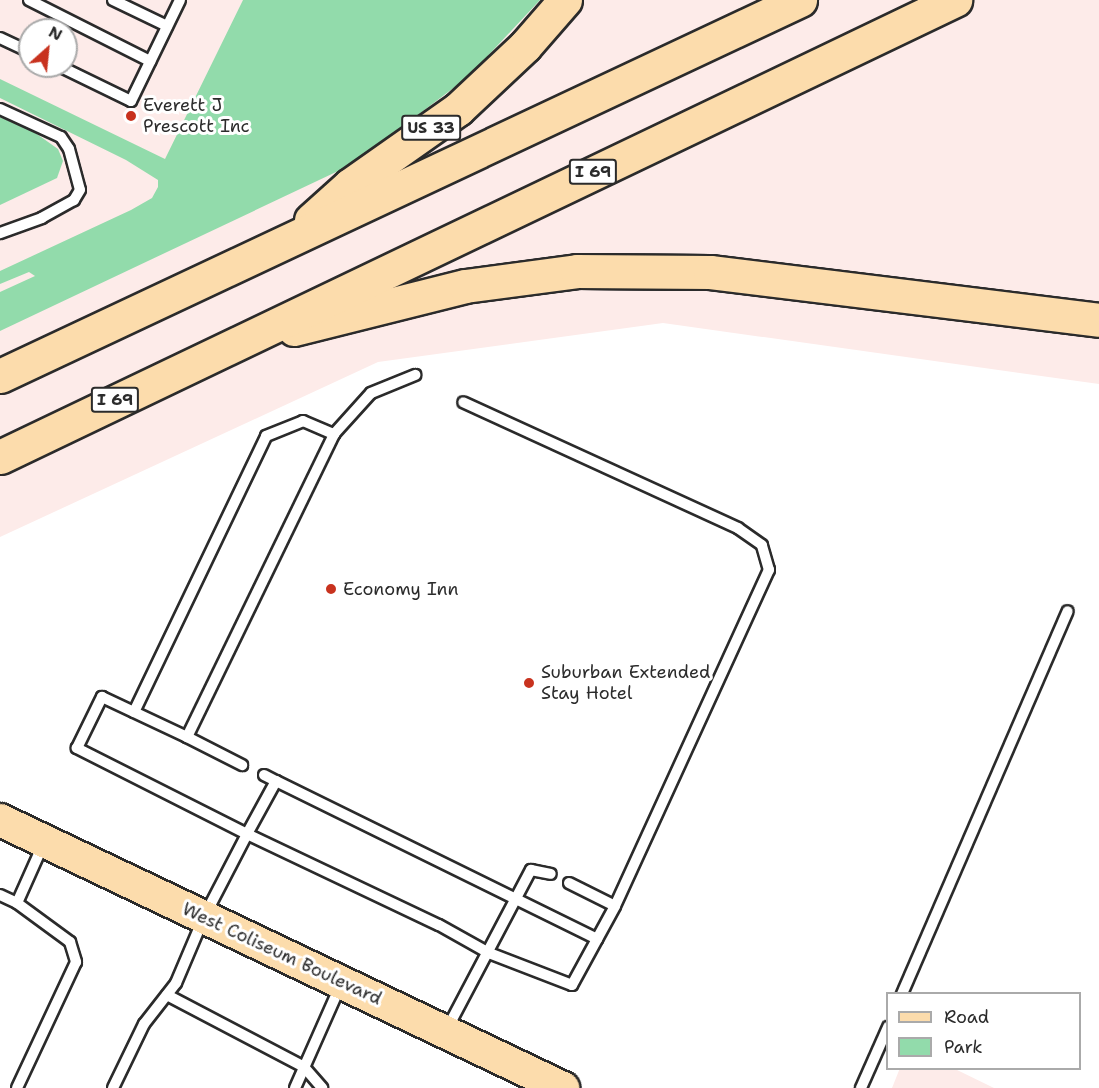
<!DOCTYPE html>
<html>
<head>
<meta charset="utf-8">
<style>
	body { margin:0 }
	#map { position:relative; width:1099px; height:1088px; overflow:hidden; background:#fff; font-family:"Shantell Sans",sans-serif }
	div>[style] { position:absolute }
	.built>* { inset:0; background:#fdebe9 }
	.green>* { inset:0; background:#92dbab }
	.roads { filter:drop-shadow(2px 0 #2b2b2b) drop-shadow(-2px 0 #2b2b2b) drop-shadow(0 2px #2b2b2b) drop-shadow(0 -2px #2b2b2b) }
	.service>* { height:10px; margin:-5px; padding:0 5px; transform-origin:5px; border-radius:5px; background:#fff }
	.primary>* { height:32px; margin:-16px; padding:0 16px; transform-origin:16px; border-radius:16px; background:#fcdcac }
	.motorway>* { height:33px; margin:-16.5px; padding:0 16.5px; transform-origin:16.5px; border-radius:16.5px; background:#fcdcac }
	.dots>* { width:16px; height:16px; translate:-50% -50%; box-sizing:border-box; border:3px solid #fff; border-radius:50% }
	span { translate:-50% -50%; white-space:nowrap; text-align:center; line-height:1.15; -webkit-text-stroke:6px #fff; paint-order:stroke }
	.shield-label span { padding:2px 4px; background:#fff; border:2px solid; border-radius:4px; -webkit-text-stroke-width:0 }
	.shield-label { font-size:16px; color:#2b2b2b; font-weight:700 }
	.poi-label { font-size:18px; color:#2b2b2b }
	.left { translate:0 -50%; text-align:left }
	.street-label { font-size:18px; color:#2b2b2b }
	.legend { position:absolute; left:886px; top:992px; width:195px; height:78px; box-sizing:border-box; background:#fff; border:2px solid #aaa; margin:0; padding:8px 10px; list-style:none; font-size:18px; color:#2b2b2b }
	.legend li { display:flex; align-items:center; gap:12px; height:30px }
	.legend b { width:30px; border:2px solid #aaa }
	.north { position:absolute; left:18px; top:18px; width:60px; height:60px; box-sizing:border-box; background:#fff; border:2px solid #aaa; border-radius:50%; rotate:27deg; font-size:16px; font-weight:700; line-height:24px; text-align:center; color:#2b2b2b }
	.north::after { content:''; display:block; margin:auto; width:21px; height:27px; background:#c8321e; clip-path:polygon(50% 0,100% 100%,50% 72%,0 100%) }
</style>
</head>
<body>
<div id="map">
	<div class="built">
		<i style="clip-path:polygon(evenodd,0 0,1099px 0,1099px 384px,663px 323px,378px 362px,0 537px,0 0,30px 30px,66px 30px,66px 66px,30px 66px,30px 30px)"></i>
		<i style="clip-path:polygon(900px 1068px,955px 1069px,994px 1088px,892px 1088px)"></i>
	</div>
	<div class="green">
		<i style="clip-path:polygon(243px 0,540px 0,468px 77px,353px 164px,0 331px,0 292px,35px 276px,29px 272px,0 284px,0 271px,131px 210px,152px 198px,158px 187px,158px 180px,126px 160px,0 98px,0 79px,165px 159px)"></i>
		<i style="clip-path:polygon(0 117px,34px 132px,58px 149px,63px 161px,57px 178px,0 205px)"></i>
	</div>
	<div class="roads">
		<div class="service">
			<i style="left:29px;top:0;width:136px;rotate:26.8deg"></i>
			<i style="left:113px;top:0;width:60px;rotate:25.7deg"></i>
			<i style="left:0;top:38px;width:33px;rotate:25deg"></i>
			<i style="left:59px;top:66px;width:80px;rotate:25.9deg"></i>
			<i style="left:131px;top:101px;width:112px;rotate:-64.1deg"></i>
			<i style="left:0;top:109px;width:67px;rotate:24.7deg"></i>
			<i style="left:61px;top:137px;width:14px;rotate:56deg"></i>
			<i style="left:69px;top:149px;width:42px;rotate:75deg"></i>
			<i style="left:80px;top:190px;width:12px;rotate:121deg"></i>
			<i style="left:74px;top:200px;width:37px;rotate:151deg"></i>
			<i style="left:42px;top:218px;width:45px;rotate:160.3deg"></i>
			<i style="left:134px;top:712px;width:306px;rotate:-64.4deg"></i>
			<i style="left:266px;top:436px;width:40px;rotate:-22deg"></i>
			<i style="left:303px;top:421px;width:34px;rotate:23deg"></i>
			<i style="left:187px;top:737px;width:62px;rotate:27deg"></i>
			<i style="left:264px;top:775px;width:13px;rotate:27deg"></i>
			<i style="left:276px;top:781px;width:60px;rotate:118.7deg"></i>
			<i style="left:247px;top:834px;width:212px;rotate:25.4deg"></i>
			<i style="left:439px;top:925px;width:57px;rotate:29.2deg"></i>
			<i style="left:489px;top:953px;width:89px;rotate:21.1deg"></i>
			<i style="left:572px;top:985px;width:90px;rotate:-61.4deg"></i>
			<i style="left:615px;top:906px;width:370px;rotate:-65.4deg"></i>
			<i style="left:769px;top:570px;width:26px;rotate:-106deg"></i>
			<i style="left:762px;top:545px;width:29px;rotate:-145deg"></i>
			<i style="left:738px;top:528px;width:302px;rotate:-155.4deg"></i>
			<i style="left:276px;top:781px;width:358px;rotate:26.2deg"></i>
			<i style="left:569px;top:883px;width:51px;rotate:26.6deg"></i>
			<i style="left:0;top:895px;width:19px;rotate:25deg"></i>
			<i style="left:17px;top:903px;width:66px;rotate:36.3deg"></i>
			<i style="left:70px;top:942px;width:21px;rotate:73deg"></i>
			<i style="left:76px;top:962px;width:139px;rotate:115.1deg"></i>
			<i style="left:17px;top:903px;width:64px;rotate:-65.9deg"></i>
			<i style="left:902px;top:994px;width:417px;rotate:-66.6deg"></i>
			<i style="left:167px;top:995px;width:155px;rotate:27.7deg"></i>
			<i style="left:304px;top:1067px;width:28px;rotate:49deg"></i>
			<i style="left:447px;top:1029px;width:180px;rotate:-62.2deg"></i>
			<i style="left:531px;top:870px;width:20px;rotate:11deg"></i>
			<i style="left:113px;top:1088px;width:71px;rotate:-64.2deg"></i>
			<i style="left:144px;top:1024px;width:52px;rotate:-52deg"></i>
			<i style="left:176px;top:983px;width:72px;rotate:-67deg"></i>
			<i style="left:204px;top:917px;width:93px;rotate:-62.6deg"></i>
			<i style="left:247px;top:834px;width:191px;rotate:-153.2deg"></i>
			<i style="left:77px;top:748px;width:57px;rotate:-63.9deg"></i>
			<i style="left:102px;top:697px;width:94px;rotate:25.2deg"></i>
			<i style="left:187px;top:737px;width:337px;rotate:-64.1deg"></i>
			<i style="left:334px;top:434px;width:55px;rotate:-47.9deg"></i>
			<i style="left:371px;top:393px;width:48px;rotate:-22.2deg"></i>
			<i style="left:295px;top:1088px;width:114px;rotate:-66.1deg"></i>
			<i style="left:861px;top:1088px;width:67px;rotate:-66.1deg"></i>
		</div>
		<div class="primary">
			<i style="left:0;top:820px;width:624px;rotate:25.46deg"></i>
		</div>
		<div class="motorway">
			<i style="left:311px;top:220px;width:52px;rotate:-41.9deg"></i>
			<i style="left:350px;top:185px;width:132px;rotate:-35.1deg"></i>
			<i style="left:458px;top:109px;width:92px;rotate:-43.2deg"></i>
			<i style="left:525px;top:46px;width:61px;rotate:-49deg"></i>
			<i style="left:294px;top:329px;width:176px;rotate:-14.1deg"></i>
			<i style="left:465px;top:286px;width:113px;rotate:-7.6deg"></i>
			<i style="left:577px;top:271px;width:133px;rotate:0.4deg"></i>
			<i style="left:710px;top:272px;width:392px;rotate:7deg"></i>
			<i style="left:0;top:376px;width:884px;rotate:-25.17deg"></i>
			<i style="left:0;top:457px;width:1059px;rotate:-25.57deg"></i>
		</div>
	</div>
	<div class="dots">
		<i style="left:131px;top:116px;background:#c8321e"></i>
		<i style="left:331px;top:589px;background:#c8321e"></i>
		<i style="left:529px;top:683px;background:#c8321e"></i>
	</div>
	<div class="shield-label">
		<span style="left:431px;top:128px">US 33</span>
		<span style="left:593px;top:172px">I 69</span>
		<span style="left:115px;top:400px">I 69</span>
	</div>
	<div class="poi-label">
		<span class="left" style="left:143px;top:116px">Everett J<br>Prescott Inc</span>
		<span class="left" style="left:343px;top:589px">Economy Inn</span>
		<span class="left" style="left:541px;top:683px">Suburban Extended<br>Stay Hotel</span>
	</div>
	<div class="street-label">
		<span style="left:282px;top:954px;rotate:25deg">West Coliseum Boulevard</span>
	</div>
	<ul class="legend">
	<li><b style="height:8px;background:#fcdcac"></b>Road</li>
	<li><b style="height:16px;background:#92dbab"></b>Park</li>
	</ul>
	<div class="north">N</div>
</div>
</body>
</html>
